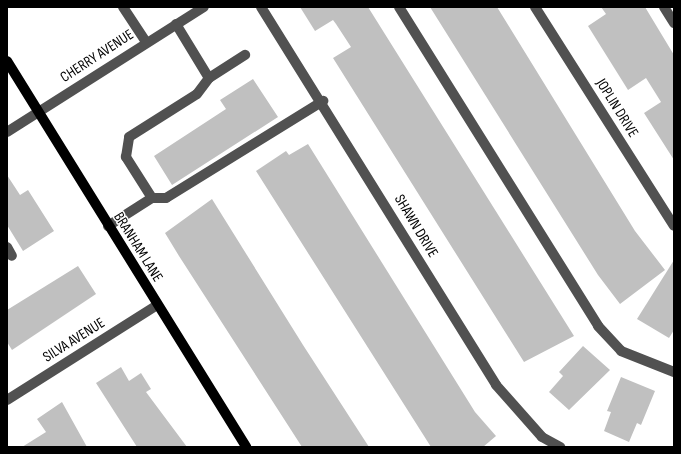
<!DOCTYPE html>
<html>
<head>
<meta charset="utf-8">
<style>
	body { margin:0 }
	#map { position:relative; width:681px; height:454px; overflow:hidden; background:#fff; font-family:"Sofia Sans Condensed",sans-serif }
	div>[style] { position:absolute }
	.building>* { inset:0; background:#c0c0c0 }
	.minor>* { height:10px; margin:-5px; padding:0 5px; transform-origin:5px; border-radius:5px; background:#515151 }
	.major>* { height:10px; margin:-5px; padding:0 5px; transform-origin:5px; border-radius:5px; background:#000 }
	span { translate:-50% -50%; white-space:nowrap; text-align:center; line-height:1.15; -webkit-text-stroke:3px #fff; paint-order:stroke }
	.street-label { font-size:15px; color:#000 }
	.frame { position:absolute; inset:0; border:8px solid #000; pointer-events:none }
</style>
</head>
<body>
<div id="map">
	<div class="building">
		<i style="clip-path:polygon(300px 7px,368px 7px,574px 336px,524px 362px,333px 58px,351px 47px,336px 24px,333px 20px,315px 31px)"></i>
		<i style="clip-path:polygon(430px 7px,497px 7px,635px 231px,665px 270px,620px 304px,598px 275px)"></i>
		<i style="clip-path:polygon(601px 7px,645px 7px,674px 55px,674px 160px,644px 113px,661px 102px,646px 78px,628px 90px,588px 26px,606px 14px)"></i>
		<i style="clip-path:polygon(253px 79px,278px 117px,172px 185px,154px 156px,226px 109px,220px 100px)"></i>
		<i style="clip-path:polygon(308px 144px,475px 412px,496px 436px,483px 447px,431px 447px,256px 171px,286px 151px,289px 155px)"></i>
		<i style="clip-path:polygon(7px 175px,20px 195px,28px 190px,54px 231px,23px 251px,7px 225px)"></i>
		<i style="clip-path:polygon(212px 199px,303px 345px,369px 447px,302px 447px,179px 256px,165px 233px)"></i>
		<i style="clip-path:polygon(674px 260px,674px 330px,669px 338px,637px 319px)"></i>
		<i style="clip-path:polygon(78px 266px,96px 294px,12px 350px,7px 342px,7px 310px)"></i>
		<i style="clip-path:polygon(583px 346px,610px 370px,569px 410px,549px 392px,563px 376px,559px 372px)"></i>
		<i style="clip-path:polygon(121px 367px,129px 381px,141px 373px,151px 389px,146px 392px,187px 447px,137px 447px,96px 383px)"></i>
		<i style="clip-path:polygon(621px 377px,655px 391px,641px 425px,637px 423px,629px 442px,604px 431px,611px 412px,607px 411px)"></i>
		<i style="clip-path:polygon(62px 402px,87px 447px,22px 447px,46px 432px,37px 419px)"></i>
	</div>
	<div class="minor">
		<i style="left:123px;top:7px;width:42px;rotate:56.7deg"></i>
		<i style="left:261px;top:7px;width:445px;rotate:58.1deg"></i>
		<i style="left:496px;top:385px;width:69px;rotate:48.5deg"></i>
		<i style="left:542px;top:437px;width:21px;rotate:29deg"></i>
		<i style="left:399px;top:7px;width:376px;rotate:58deg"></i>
		<i style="left:598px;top:326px;width:34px;rotate:47deg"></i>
		<i style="left:621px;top:351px;width:57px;rotate:21.6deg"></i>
		<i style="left:535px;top:7px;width:259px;rotate:57.6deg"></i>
		<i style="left:664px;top:7px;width:19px;rotate:58deg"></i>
		<i style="left:176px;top:24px;width:63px;rotate:58.6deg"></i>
		<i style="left:7px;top:132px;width:233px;rotate:-32.4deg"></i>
		<i style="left:152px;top:198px;width:14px"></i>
		<i style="left:166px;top:198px;width:185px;rotate:-31.7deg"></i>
		<i style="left:108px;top:226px;width:52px;rotate:-32.5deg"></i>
		<i style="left:152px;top:198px;width:49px;rotate:-122.4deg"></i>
		<i style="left:126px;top:157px;width:20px;rotate:-81deg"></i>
		<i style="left:129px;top:137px;width:80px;rotate:-32.3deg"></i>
		<i style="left:197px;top:94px;width:20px;rotate:-53deg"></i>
		<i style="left:209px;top:78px;width:43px;rotate:-32.6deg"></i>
		<i style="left:7px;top:247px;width:10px;rotate:61deg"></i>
		<i style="left:7px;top:400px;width:178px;rotate:-32.3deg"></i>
	</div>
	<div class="major">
		<i style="left:7px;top:61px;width:454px;rotate:58.2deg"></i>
	</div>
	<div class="street-label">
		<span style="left:97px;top:56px;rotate:-33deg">CHERRY AVENUE</span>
		<span style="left:617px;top:108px;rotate:58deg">JOPLIN DRIVE</span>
		<span style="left:416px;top:226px;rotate:59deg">SHAWN DRIVE</span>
		<span style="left:138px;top:247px;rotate:58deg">BRANHAM LANE</span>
		<span style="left:74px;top:340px;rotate:-32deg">SILVA AVENUE</span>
	</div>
	<div class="frame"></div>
</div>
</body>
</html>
